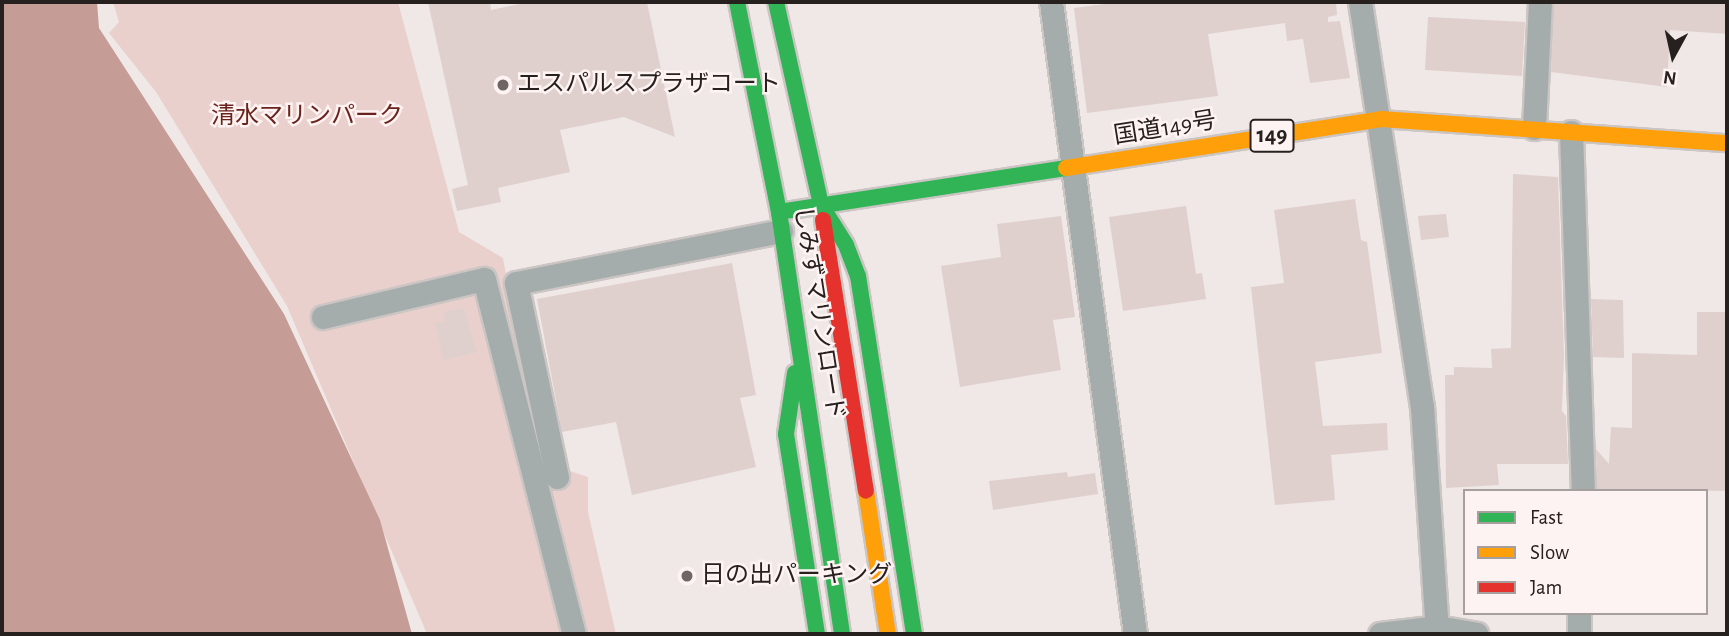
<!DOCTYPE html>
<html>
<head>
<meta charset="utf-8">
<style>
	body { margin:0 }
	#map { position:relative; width:1729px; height:636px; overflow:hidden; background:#f0e8e6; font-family:"Alegreya Sans","Noto Sans JP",sans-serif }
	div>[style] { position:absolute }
	.green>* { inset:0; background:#e9d0cc }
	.water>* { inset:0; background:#c69c96 }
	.building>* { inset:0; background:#dfd0cd }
	.roads { filter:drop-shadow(2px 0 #cbc5c3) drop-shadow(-2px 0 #cbc5c3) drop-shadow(0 2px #cbc5c3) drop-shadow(0 -2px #cbc5c3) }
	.street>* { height:23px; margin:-11.5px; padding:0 11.5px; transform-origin:11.5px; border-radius:11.5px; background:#a4acac }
	.fast>* { height:16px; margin:-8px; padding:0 8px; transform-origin:8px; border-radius:8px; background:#30b455 }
	.slow>* { height:16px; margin:-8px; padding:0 8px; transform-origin:8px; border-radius:8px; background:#ff9f0a }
	.jam>* { height:16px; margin:-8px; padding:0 8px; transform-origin:8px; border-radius:8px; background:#e5322d }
	.dots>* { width:19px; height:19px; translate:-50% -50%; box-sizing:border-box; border:4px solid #fdf3f2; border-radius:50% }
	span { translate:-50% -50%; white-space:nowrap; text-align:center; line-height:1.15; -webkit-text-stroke:5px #fdf3f2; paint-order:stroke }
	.shield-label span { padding:2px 5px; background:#fdf3f2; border:2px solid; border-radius:5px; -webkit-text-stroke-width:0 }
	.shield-label { font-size:23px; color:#26201f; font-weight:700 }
	.poi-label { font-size:24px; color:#26201f }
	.left { translate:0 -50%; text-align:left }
	.park-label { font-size:24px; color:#6a231c }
	.street-label { font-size:24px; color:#26201f }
	.frame { position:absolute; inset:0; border:4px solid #26201f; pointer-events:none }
	.legend { position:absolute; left:1463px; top:489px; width:245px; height:126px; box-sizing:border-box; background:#fdf3f2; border:2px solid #a79f9e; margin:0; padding:9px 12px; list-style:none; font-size:21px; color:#26201f }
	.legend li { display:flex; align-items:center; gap:14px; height:35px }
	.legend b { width:35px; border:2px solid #a79f9e }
	.north { position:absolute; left:1638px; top:21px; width:70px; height:70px; -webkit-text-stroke:5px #fdf3f2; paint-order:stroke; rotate:188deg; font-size:19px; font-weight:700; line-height:28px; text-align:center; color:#26201f }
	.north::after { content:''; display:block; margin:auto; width:24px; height:32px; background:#26201f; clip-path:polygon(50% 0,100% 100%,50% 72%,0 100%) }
</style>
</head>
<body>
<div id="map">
	<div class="green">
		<i style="clip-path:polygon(113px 2px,398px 2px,459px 232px,503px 258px,540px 461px,588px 477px,588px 512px,616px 634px,427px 634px,287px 306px,156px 92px,109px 33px,119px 22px)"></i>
	</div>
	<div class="water">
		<i style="clip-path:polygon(2px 2px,97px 2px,99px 28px,284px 314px,380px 520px,412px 634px,2px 634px)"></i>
	</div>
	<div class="building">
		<i style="clip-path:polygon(428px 2px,490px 2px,491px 10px,529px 2px,647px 2px,675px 137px,624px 117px,560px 130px,570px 172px,498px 188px,501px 202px,457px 211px,452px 189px,468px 185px)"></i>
		<i style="clip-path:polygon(1120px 2px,1336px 2px,1337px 15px,1328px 17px,1328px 22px,1340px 21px,1350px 78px,1310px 83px,1303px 39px,1287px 41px,1285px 23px,1208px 34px,1218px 96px,1087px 113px,1074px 8px)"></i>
		<i style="clip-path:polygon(1554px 2px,1727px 2px,1727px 34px,1670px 30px,1667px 87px,1551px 72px)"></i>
		<i style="clip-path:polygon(1428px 17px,1525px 22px,1522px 76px,1425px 70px)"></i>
		<i style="clip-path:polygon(1513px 174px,1558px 177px,1564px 356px,1562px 411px,1566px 416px,1568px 464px,1497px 464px,1499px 485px,1446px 488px,1445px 375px,1454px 375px,1454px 367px,1492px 368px,1491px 349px,1511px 348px)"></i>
		<i style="clip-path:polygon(1355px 199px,1361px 240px,1367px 242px,1382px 353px,1315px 362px,1323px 426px,1387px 423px,1388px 450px,1331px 455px,1335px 500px,1275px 505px,1251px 287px,1284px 283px,1274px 210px)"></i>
		<i style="clip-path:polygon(1186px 206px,1196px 274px,1202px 273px,1206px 299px,1123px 311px,1109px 217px)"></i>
		<i style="clip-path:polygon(1446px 214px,1449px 237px,1421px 240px,1418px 216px)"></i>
		<i style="clip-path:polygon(1061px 216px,1075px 317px,1053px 320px,1061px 370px,960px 387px,941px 266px,1001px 257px,997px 224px)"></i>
		<i style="clip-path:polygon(732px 263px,756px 395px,740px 398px,756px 467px,632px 495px,616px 422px,562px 432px,537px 299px)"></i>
		<i style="clip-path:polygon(1591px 299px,1623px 300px,1624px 358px,1593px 357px)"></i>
		<i style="clip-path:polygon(464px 308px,477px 352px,443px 360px,435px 323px,445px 321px,444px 312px)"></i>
		<i style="clip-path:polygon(1697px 312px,1727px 312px,1727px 491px,1597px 489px,1596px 449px,1609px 464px,1611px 427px,1632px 428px,1632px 353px,1697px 355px)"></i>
		<i style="clip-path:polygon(1067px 472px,1068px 477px,1095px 473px,1098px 494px,993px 510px,989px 481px)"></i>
	</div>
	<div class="roads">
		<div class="street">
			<i style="left:1051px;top:2px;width:638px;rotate:82.43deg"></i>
			<i style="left:1360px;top:2px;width:409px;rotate:81.3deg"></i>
			<i style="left:1422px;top:406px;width:228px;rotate:86.2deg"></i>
			<i style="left:1534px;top:128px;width:126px;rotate:-87.3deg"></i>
			<i style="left:1571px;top:132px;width:359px;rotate:88.1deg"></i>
			<i style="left:323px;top:317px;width:165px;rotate:-13.3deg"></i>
			<i style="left:484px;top:279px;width:366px;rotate:75.8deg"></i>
			<i style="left:557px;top:477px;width:198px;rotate:-101.9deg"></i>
			<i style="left:516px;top:283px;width:270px;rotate:-11.1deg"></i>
			<i style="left:1380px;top:634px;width:57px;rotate:-7deg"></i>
			<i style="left:1437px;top:627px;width:40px;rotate:10deg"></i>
			<i style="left:1579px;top:634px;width:21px;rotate:-90deg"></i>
		</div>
		<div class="fast">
			<i style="left:737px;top:2px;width:214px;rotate:78.7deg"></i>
			<i style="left:779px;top:212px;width:290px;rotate:-8.7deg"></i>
			<i style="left:776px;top:2px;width:208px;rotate:77.5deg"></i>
			<i style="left:821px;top:205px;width:47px;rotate:58deg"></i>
			<i style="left:846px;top:245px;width:33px;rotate:69deg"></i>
			<i style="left:858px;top:276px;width:362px;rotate:81.1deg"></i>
			<i style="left:779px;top:212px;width:427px;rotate:81.5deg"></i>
			<i style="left:795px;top:373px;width:62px;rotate:98.4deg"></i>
			<i style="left:786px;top:434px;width:202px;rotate:81.2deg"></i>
		</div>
		<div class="slow">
			<i style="left:1066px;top:168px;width:319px;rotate:-8.8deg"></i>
			<i style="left:1381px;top:119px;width:347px;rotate:4deg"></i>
			<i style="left:866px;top:491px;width:145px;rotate:81.3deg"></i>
		</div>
		<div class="jam">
			<i style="left:823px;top:220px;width:274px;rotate:81deg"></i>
		</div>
	</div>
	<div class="dots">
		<i style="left:503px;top:85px;background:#6d6665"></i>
		<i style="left:687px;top:576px;background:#6d6665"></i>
	</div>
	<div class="shield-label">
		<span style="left:1272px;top:136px">149</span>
	</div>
	<div class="poi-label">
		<span class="left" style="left:517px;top:85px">エスパルスプラザコート</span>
		<span class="left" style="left:701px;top:576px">日の出パーキング</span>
	</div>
	<div class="park-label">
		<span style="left:307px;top:117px">清水マリンパーク</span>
	</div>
	<div class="street-label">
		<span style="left:1165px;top:129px;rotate:-9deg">国道149号</span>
		<span style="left:818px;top:313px;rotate:81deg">しみずマリンロード</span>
	</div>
	<div class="frame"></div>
	<ul class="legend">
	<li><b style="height:9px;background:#30b455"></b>Fast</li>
	<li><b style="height:9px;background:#ff9f0a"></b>Slow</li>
	<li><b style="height:9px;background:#e5322d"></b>Jam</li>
	</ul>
	<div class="north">N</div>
</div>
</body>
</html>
